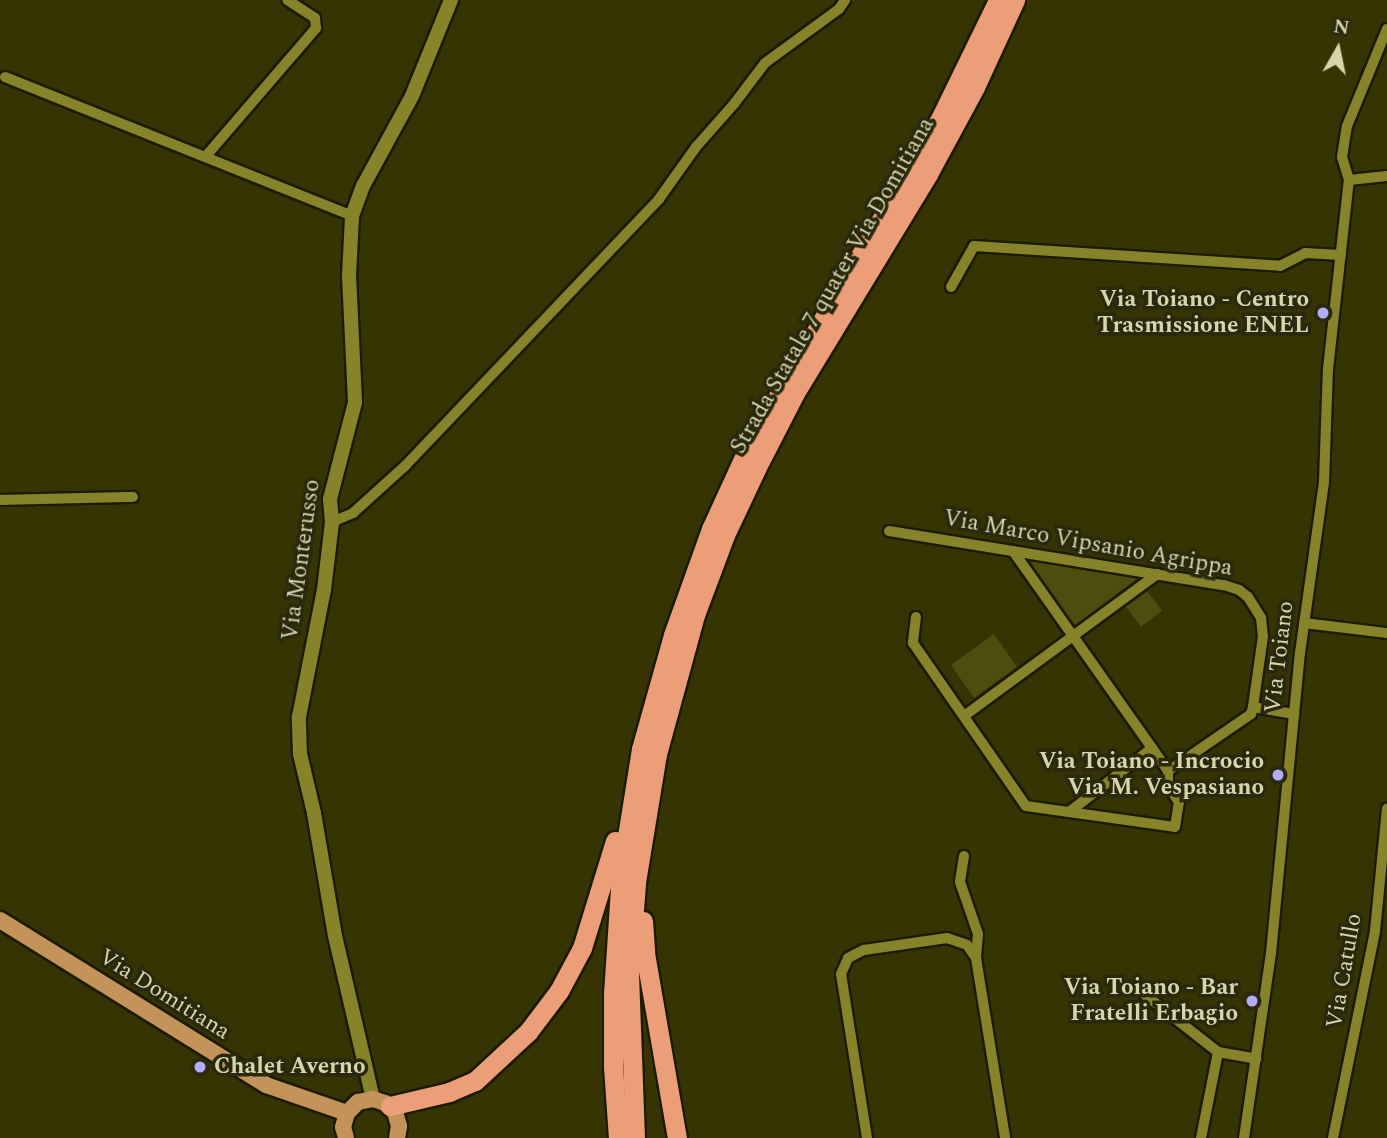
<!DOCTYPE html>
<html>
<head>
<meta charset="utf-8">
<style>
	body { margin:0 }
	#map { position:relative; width:1387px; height:1138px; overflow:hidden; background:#363403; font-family:Spectral,serif }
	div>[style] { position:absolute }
	.green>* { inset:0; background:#4e4c0f }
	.roads { filter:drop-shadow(2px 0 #1c1b01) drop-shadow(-2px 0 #1c1b01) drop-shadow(0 2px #1c1b01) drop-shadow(0 -2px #1c1b01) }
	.street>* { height:10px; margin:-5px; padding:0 5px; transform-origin:5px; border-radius:5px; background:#86832a }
	.secondary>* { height:14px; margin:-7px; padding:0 7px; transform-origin:7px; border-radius:7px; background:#86832a }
	.primary>* { height:16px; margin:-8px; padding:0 8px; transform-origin:8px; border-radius:8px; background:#c39359 }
	.highway>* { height:19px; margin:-9.5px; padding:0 9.5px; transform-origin:9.5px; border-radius:9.5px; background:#ec9e78 }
	.dots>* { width:19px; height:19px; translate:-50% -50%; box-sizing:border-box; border:4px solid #2a290e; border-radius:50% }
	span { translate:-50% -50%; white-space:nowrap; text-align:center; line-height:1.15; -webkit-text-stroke:7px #2a290e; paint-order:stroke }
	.street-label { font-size:23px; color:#d6d5ac }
	.poi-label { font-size:23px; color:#d6d5ac; font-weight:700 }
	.right { translate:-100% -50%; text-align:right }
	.left { translate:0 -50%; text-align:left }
	.north { position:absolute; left:1303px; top:14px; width:70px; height:70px; -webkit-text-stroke:5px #2a290e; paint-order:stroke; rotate:9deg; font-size:19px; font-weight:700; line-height:28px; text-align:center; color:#d6d5ac }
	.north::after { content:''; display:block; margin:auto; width:24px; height:32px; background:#d6d5ac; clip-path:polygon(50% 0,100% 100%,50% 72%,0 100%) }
</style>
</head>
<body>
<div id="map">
	<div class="green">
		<i style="clip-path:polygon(1023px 559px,1139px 577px,1073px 628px)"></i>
		<i style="clip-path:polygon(1145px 588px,1162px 611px,1141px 627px,1124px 604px)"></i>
		<i style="clip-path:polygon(994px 634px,1017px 667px,974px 698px,951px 665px)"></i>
	</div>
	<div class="roads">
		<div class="street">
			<i style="left:5px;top:77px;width:374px;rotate:21.8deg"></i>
			<i style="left:206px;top:156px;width:169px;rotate:-49.3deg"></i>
			<i style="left:316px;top:28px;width:10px;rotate:-96deg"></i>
			<i style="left:315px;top:18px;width:33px;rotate:-147deg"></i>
			<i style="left:1349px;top:180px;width:24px;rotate:-107deg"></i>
			<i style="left:1342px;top:157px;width:31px;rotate:-81deg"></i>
			<i style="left:1347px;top:126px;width:105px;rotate:-67.6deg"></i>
			<i style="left:1349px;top:180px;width:38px;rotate:-6deg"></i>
			<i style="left:951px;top:287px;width:47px;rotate:-60.7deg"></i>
			<i style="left:974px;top:246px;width:307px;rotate:3.7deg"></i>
			<i style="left:1280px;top:266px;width:28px;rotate:-27deg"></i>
			<i style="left:1305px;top:253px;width:36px;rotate:3deg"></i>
			<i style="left:0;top:500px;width:133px;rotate:-1.3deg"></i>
			<i style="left:332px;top:522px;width:23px;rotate:-23deg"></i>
			<i style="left:353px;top:513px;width:70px;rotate:-42.1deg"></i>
			<i style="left:405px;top:466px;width:369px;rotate:-46.4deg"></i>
			<i style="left:659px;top:199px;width:64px;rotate:-54.6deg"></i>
			<i style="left:696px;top:147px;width:57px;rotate:-48.5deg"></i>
			<i style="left:734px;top:104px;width:51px;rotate:-52.9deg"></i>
			<i style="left:765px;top:63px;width:92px;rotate:-36.1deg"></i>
			<i style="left:839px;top:9px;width:11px;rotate:-56deg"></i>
			<i style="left:889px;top:531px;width:339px;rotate:9.2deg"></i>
			<i style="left:1224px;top:585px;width:16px;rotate:18deg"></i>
			<i style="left:1239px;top:590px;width:11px;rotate:38deg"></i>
			<i style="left:1248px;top:597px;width:25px;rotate:58deg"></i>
			<i style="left:1261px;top:618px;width:18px;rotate:84deg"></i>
			<i style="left:1263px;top:636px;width:72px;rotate:98deg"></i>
			<i style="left:1253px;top:707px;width:42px;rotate:9.7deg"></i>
			<i style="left:1013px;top:551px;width:269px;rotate:54.8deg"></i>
			<i style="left:1168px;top:771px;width:101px;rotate:-34.5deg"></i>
			<i style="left:1251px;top:714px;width:7px;rotate:-74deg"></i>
			<i style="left:916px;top:617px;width:26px;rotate:97deg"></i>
			<i style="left:913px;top:643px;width:198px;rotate:55.3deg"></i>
			<i style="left:1026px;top:806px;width:150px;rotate:8deg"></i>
			<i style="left:1175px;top:827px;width:25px;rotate:-81deg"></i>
			<i style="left:1179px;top:802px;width:19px;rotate:-125deg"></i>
			<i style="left:1168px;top:786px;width:15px;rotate:-90deg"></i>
			<i style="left:1304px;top:623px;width:84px;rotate:6.9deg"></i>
			<i style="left:964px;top:716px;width:240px;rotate:-36.3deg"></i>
			<i style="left:1069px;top:812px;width:105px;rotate:-37.6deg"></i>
			<i style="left:964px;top:856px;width:26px;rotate:99deg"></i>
			<i style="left:960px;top:882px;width:55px;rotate:70.9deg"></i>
			<i style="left:978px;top:934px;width:24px;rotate:95deg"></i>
			<i style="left:1144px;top:994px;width:94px;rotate:38.1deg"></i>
			<i style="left:1218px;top:1052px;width:39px;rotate:10deg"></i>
			<i style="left:867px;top:1138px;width:166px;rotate:-99deg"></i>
			<i style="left:841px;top:974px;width:17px;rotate:-66deg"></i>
			<i style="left:848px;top:958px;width:18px;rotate:-27deg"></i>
			<i style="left:864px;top:950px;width:84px;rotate:-8.2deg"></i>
			<i style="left:947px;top:938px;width:21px;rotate:19deg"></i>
			<i style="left:967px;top:945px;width:16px;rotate:55deg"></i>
			<i style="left:976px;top:958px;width:182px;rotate:80.8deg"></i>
			<i style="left:1201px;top:1138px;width:88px;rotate:-78.8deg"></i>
			<i style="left:1244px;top:1138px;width:187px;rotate:-81.7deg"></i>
			<i style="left:1271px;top:953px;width:301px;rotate:-84.5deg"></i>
			<i style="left:1300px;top:653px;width:173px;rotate:-82deg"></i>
			<i style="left:1324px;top:482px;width:113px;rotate:-88deg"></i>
			<i style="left:1328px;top:369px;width:190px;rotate:-83.7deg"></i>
			<i style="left:1333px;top:1138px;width:211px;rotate:-78.5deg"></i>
			<i style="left:1375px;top:931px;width:123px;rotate:-84.4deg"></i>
		</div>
		<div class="secondary">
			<i style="left:373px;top:1099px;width:167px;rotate:-103.1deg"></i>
			<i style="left:335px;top:936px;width:125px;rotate:-99.7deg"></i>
			<i style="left:314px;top:813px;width:61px;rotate:-103.3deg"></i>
			<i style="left:300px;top:754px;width:37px;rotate:-92deg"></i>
			<i style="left:299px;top:717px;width:129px;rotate:-78.9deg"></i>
			<i style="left:324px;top:590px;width:68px;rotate:-83.3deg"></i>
			<i style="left:332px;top:522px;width:23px;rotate:-95deg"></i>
			<i style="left:330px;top:499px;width:100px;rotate:-75.5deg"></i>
			<i style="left:355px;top:402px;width:126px;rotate:-92.7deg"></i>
			<i style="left:349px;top:276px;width:60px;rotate:-87.1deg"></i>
			<i style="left:352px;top:216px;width:32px;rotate:-70deg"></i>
			<i style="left:363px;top:186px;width:102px;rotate:-61.4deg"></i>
			<i style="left:412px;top:96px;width:104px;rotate:-67.9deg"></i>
		</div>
		<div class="primary">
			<i style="left:0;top:920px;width:313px;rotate:31.8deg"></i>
			<i style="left:266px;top:1085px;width:86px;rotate:19.1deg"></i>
			<i style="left:346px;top:1138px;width:11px;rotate:-105deg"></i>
			<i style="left:343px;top:1127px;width:15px;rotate:-74deg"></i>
			<i style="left:347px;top:1113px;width:16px;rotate:-45deg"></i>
			<i style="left:358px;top:1102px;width:15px;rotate:-11deg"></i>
			<i style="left:373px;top:1099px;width:13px;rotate:18deg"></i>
			<i style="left:385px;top:1103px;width:13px;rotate:42deg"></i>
			<i style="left:395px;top:1112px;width:15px;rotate:74deg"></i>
			<i style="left:399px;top:1126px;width:12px;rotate:99deg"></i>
		</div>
		<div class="highway">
			<i style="left:643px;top:921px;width:32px;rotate:86deg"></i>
			<i style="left:645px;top:953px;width:188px;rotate:80.2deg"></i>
			<i style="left:390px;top:1106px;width:61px;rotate:-13.3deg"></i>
			<i style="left:449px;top:1092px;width:28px;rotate:-23deg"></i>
			<i style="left:475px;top:1081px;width:72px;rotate:-42.8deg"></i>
			<i style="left:528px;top:1032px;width:51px;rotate:-52.9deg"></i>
			<i style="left:559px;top:991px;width:49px;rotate:-61.9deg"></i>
			<i style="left:582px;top:948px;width:112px;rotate:-72.9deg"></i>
			<i style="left:618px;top:1138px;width:71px;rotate:-94deg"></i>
			<i style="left:613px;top:1067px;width:73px;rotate:-90deg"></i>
			<i style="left:613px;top:994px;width:120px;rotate:-86.2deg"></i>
			<i style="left:621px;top:874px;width:127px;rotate:-80.9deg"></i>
			<i style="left:641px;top:749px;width:118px;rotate:-74.3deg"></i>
			<i style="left:673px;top:635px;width:113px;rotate:-70.3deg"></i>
			<i style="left:711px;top:529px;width:94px;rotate:-65.4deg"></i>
			<i style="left:750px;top:444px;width:381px;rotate:-59.7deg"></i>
			<i style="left:942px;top:115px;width:128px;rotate:-64deg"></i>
			<i style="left:635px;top:1138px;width:162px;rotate:-92.1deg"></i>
			<i style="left:629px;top:976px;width:94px;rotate:-85.7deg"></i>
			<i style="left:636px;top:882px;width:130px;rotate:-80.7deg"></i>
			<i style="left:657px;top:754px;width:144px;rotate:-74.7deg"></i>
			<i style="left:695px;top:615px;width:85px;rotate:-69.4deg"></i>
			<i style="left:725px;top:535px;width:75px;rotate:-64.8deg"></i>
			<i style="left:757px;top:467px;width:83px;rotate:-62.8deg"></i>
			<i style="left:795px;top:393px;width:256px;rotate:-58.7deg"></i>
			<i style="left:928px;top:174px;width:99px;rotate:-61.6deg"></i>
			<i style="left:975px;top:87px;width:96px;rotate:-65.3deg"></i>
		</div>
	</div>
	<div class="dots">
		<i style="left:1323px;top:313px;background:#b3adf9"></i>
		<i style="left:1278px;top:775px;background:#b3adf9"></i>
		<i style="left:1252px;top:1001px;background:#b3adf9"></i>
		<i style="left:200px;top:1067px;background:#b3adf9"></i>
	</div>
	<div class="street-label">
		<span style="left:833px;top:286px;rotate:-60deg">Strada Statale 7 quater Via Domitiana</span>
		<span style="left:1088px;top:544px;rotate:10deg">Via Marco Vipsanio Agrippa</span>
		<span style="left:302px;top:560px;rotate:-82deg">Via Monterusso</span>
		<span style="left:1280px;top:657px;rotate:-83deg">Via Toiano</span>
		<span style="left:1345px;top:971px;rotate:-80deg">Via Catullo</span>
		<span style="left:164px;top:995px;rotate:32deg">Via Domitiana</span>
	</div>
	<div class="poi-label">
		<span class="right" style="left:1309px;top:313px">Via Toiano - Centro<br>Trasmissione ENEL</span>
		<span class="right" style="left:1264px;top:775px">Via Toiano - Incrocio<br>Via M. Vespasiano</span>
		<span class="right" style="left:1238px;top:1001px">Via Toiano - Bar<br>Fratelli Erbagio</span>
		<span class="left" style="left:214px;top:1067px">Chalet Averno</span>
	</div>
	<div class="north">N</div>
</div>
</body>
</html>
